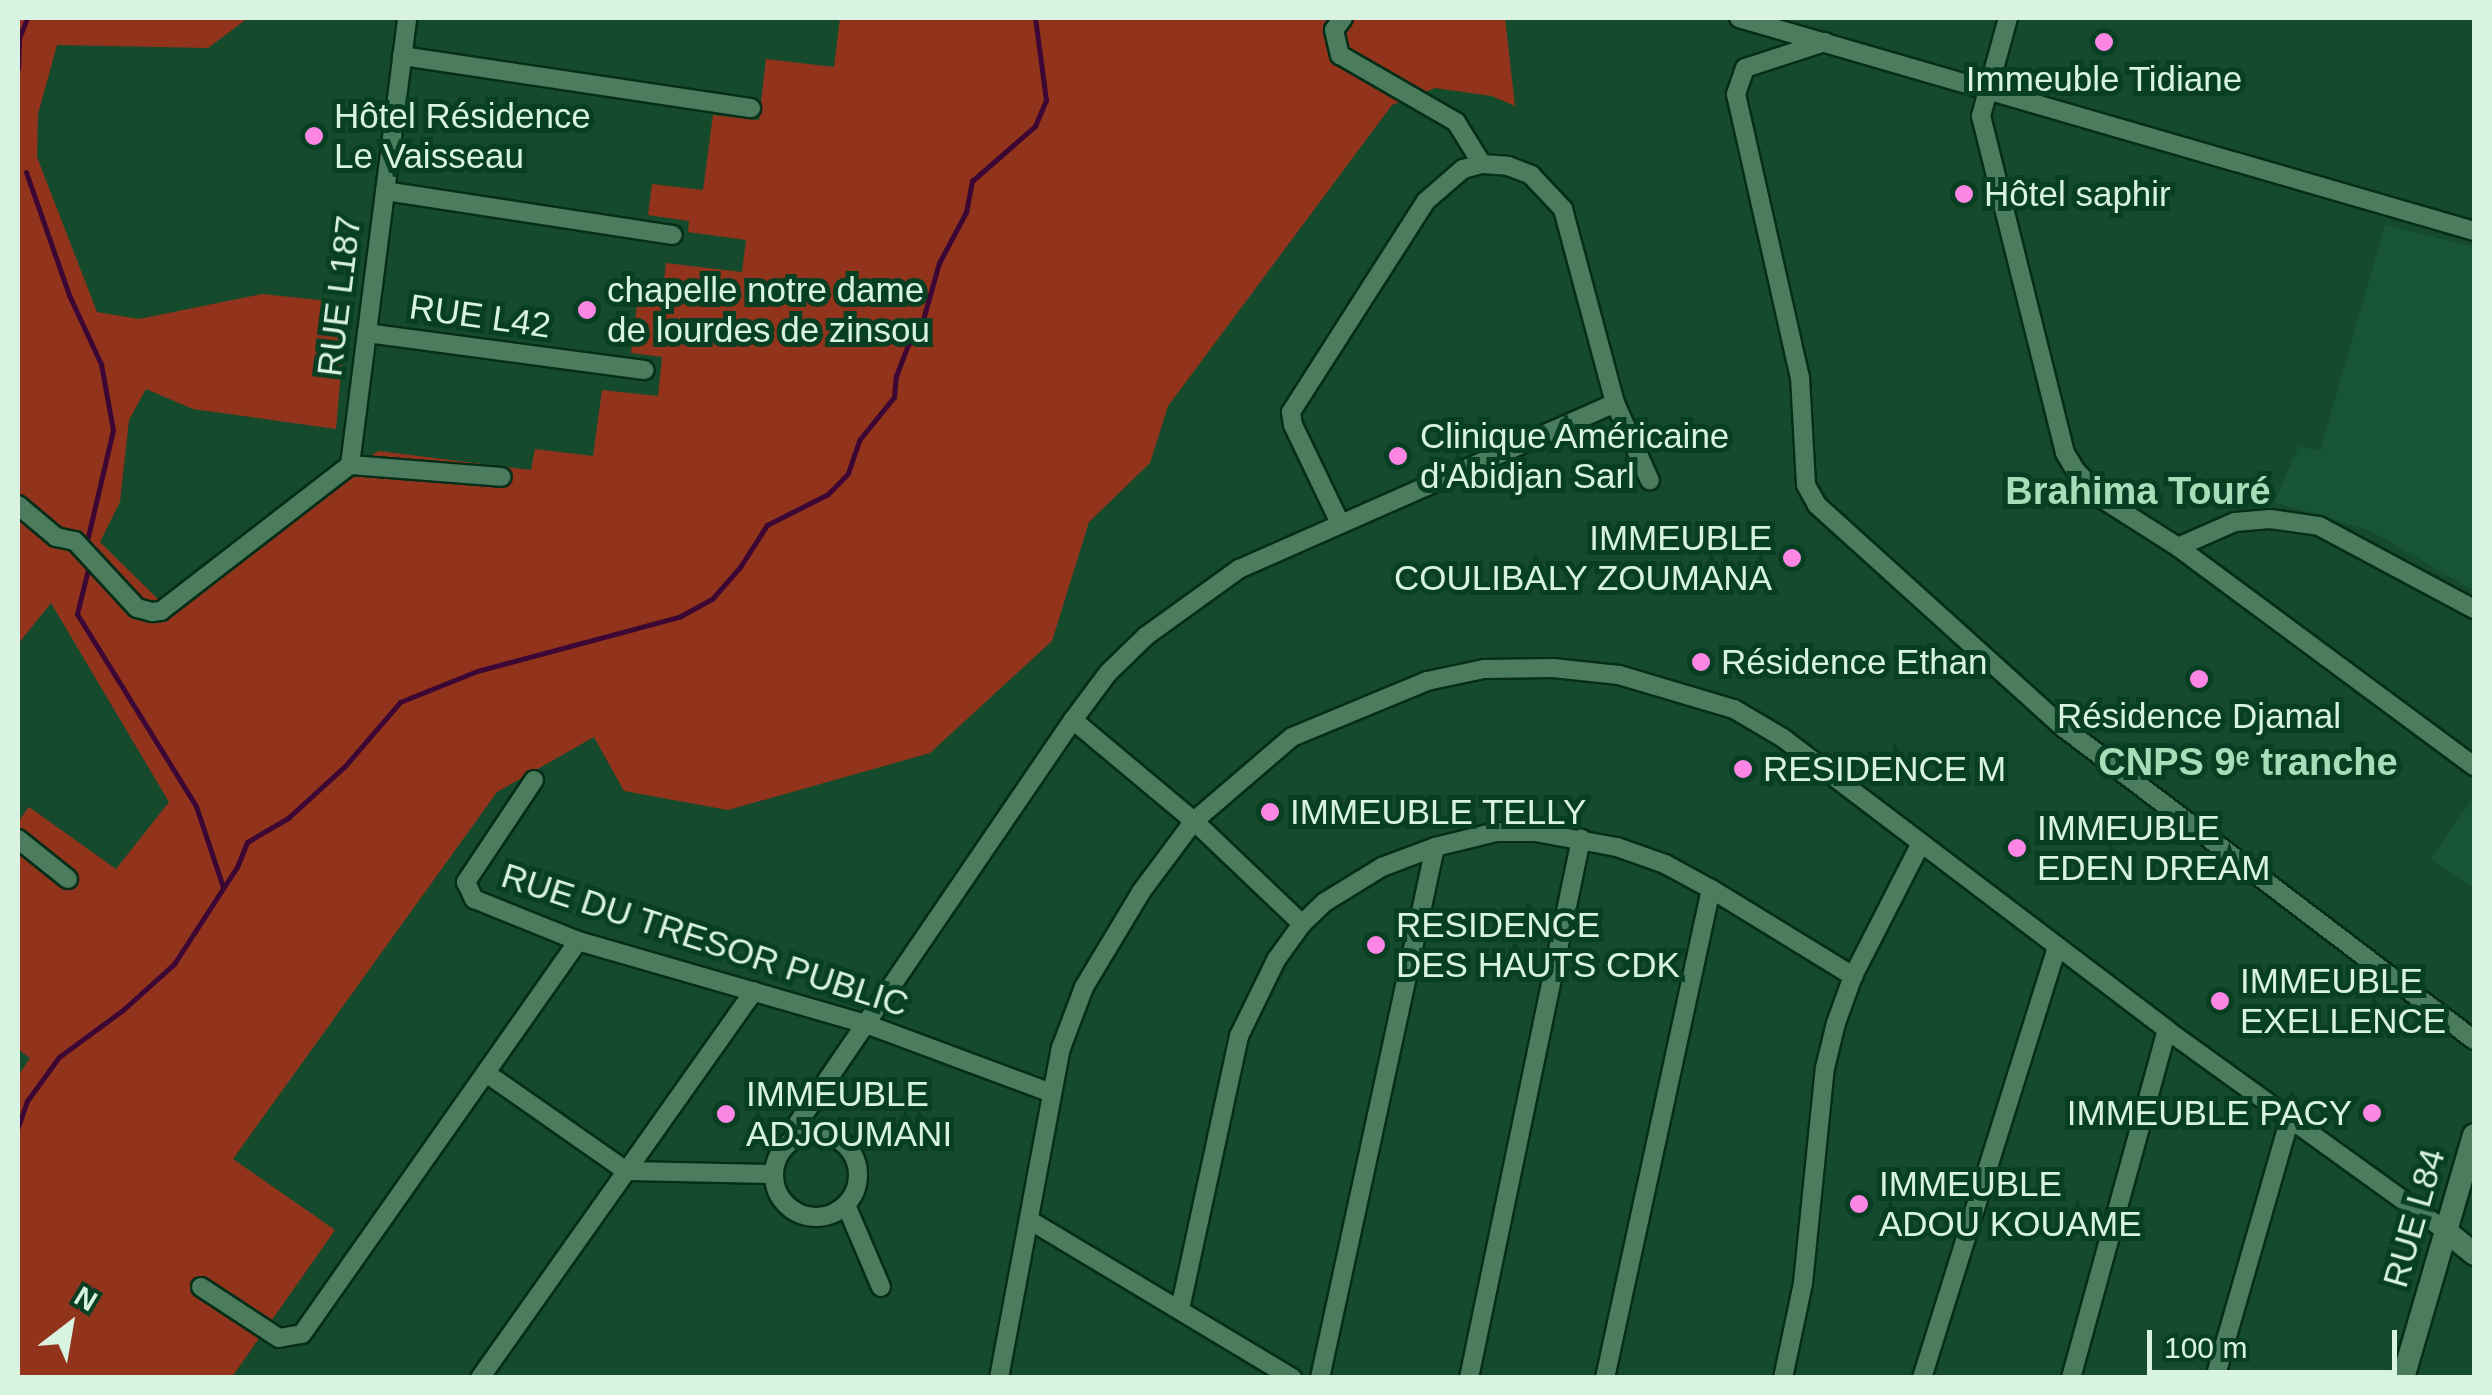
<!DOCTYPE html>
<html>
<head>
<meta charset="utf-8">
<style>
	body { margin:0 }
	#map { position:relative; width:2492px; height:1395px; overflow:hidden; background:#164a2d; font-family:Arial,sans-serif }
	div>[style] { position:absolute }
	.built>* { inset:0; background:#175534 }
	.green>* { inset:0; background:#92341b }
	.stream>* { height:5px; margin:-2.5px; padding:0 2.5px; transform-origin:2.5px; border-radius:2.5px; background:#3c0734 }
	.roads { filter:drop-shadow(2px 0 #052d18) drop-shadow(-2px 0 #052d18) drop-shadow(0 2px #052d18) drop-shadow(0 -2px #052d18) }
	.minor>* { height:18px; margin:-9px; padding:0 9px; transform-origin:9px; border-radius:9px; background:#4a7c5d }
	.minor>.ring { margin:-9px; padding:0; box-sizing:content-box; background:none; border:18px solid #4a7c5d; border-radius:50% }
	.tertiary>* { height:22px; margin:-11px; padding:0 11px; transform-origin:11px; border-radius:11px; background:#4a7c5d }
	.dots>* { width:28px; height:28px; translate:-50% -50%; box-sizing:border-box; border:5px solid #083f23; border-radius:50% }
	span { translate:-50% -50%; white-space:nowrap; text-align:center; line-height:1.15; -webkit-text-stroke:10px #083f23; paint-order:stroke }
	.poi-label { font-size:35px; color:#d8f3e1 }
	.left { translate:0 -50%; text-align:left }
	.right { translate:-100% -50%; text-align:right }
	.street-label { font-size:35px; color:#d8f3e1 }
	.neighbourhood-label { font-size:38px; color:#a8ddba; font-weight:700 }
	.frame { position:absolute; inset:0; border:20px solid #d8f3e1; pointer-events:none }
	.north { position:absolute; left:20px; top:1275px; width:100px; height:100px; -webkit-text-stroke:8px #083f23; paint-order:stroke; rotate:31deg; font-size:28px; font-weight:700; line-height:40px; text-align:center; color:#d8f3e1 }
	.north::after { content:''; display:block; margin:auto; width:35px; height:45px; background:#d8f3e1; clip-path:polygon(50% 0,100% 100%,50% 72%,0 100%) }
	.scale { position:absolute; left:2147px; top:1330px; width:250px; height:45px; box-sizing:border-box; border:5px solid #d8f3e1; border-top:0; padding-left:12px; font-size:30px; line-height:35px; white-space:nowrap; color:#d8f3e1; -webkit-text-stroke:8px #083f23; paint-order:stroke }
</style>
</head>
<body>
<div id="map">
	<div class="built">
		<i style="clip-path:polygon(2385px 225px,2474px 247px,2474px 591px,2369px 530px,2274px 502px,2299px 446px,2320px 451px)"></i>
		<i style="clip-path:polygon(2474px 797px,2474px 889px,2430px 859px)"></i>
	</div>
	<div class="green">
		<i style="clip-path:polygon(18px 18px,248px 18px,208px 48px,57px 45px,38px 114px,37px 157px,97px 312px,139px 319px,262px 294px,347px 303px,336px 429px,193px 409px,146px 389px,129px 420px,120px 502px,100px 542px,165px 606px,334px 475px,379px 451px,531px 470px,535px 449px,593px 456px,602px 390px,658px 396px,662px 357px,631px 353px,639px 288px,663px 291px,666px 263px,742px 272px,746px 240px,688px 232px,689px 221px,648px 215px,652px 184px,703px 190px,713px 115px,759px 120px,766px 59px,834px 67px,840px 18px,1505px 18px,1515px 106px,1492px 96px,1435px 88px,1392px 105px,1168px 406px,1150px 463px,1089px 522px,1052px 641px,930px 753px,728px 810px,624px 791px,594px 737px,497px 792px,233px 1159px,335px 1230px,232px 1377px,18px 1377px,18px 1076px,30px 1058px,18px 1049px,18px 822px,29px 807px,116px 869px,169px 802px,51px 603px,18px 644px)"></i>
	</div>
	<div class="stream">
		<i style="left:18px;top:69px;width:31px;rotate:-88deg"></i>
		<i style="left:19px;top:38px;width:22px;rotate:-68deg"></i>
		<i style="left:26px;top:172px;width:130px;rotate:70.7deg"></i>
		<i style="left:69px;top:295px;width:76px;rotate:65.1deg"></i>
		<i style="left:101px;top:364px;width:67px;rotate:79.7deg"></i>
		<i style="left:113px;top:430px;width:118px;rotate:103.2deg"></i>
		<i style="left:89px;top:565px;width:50px;rotate:103.8deg"></i>
		<i style="left:77px;top:614px;width:226px;rotate:58.2deg"></i>
		<i style="left:196px;top:806px;width:85px;rotate:71.6deg"></i>
		<i style="left:18px;top:1127px;width:28px;rotate:-71deg"></i>
		<i style="left:27px;top:1101px;width:54px;rotate:-54deg"></i>
		<i style="left:59px;top:1057px;width:81px;rotate:-36.4deg"></i>
		<i style="left:124px;top:1009px;width:67px;rotate:-42deg"></i>
		<i style="left:174px;top:964px;width:116px;rotate:-57deg"></i>
		<i style="left:237px;top:867px;width:27px;rotate:-68deg"></i>
		<i style="left:247px;top:842px;width:48px;rotate:-30.3deg"></i>
		<i style="left:288px;top:818px;width:77px;rotate:-42.4deg"></i>
		<i style="left:345px;top:766px;width:84px;rotate:-49.3deg"></i>
		<i style="left:400px;top:702px;width:83px;rotate:-21.9deg"></i>
		<i style="left:477px;top:671px;width:209px;rotate:-15deg"></i>
		<i style="left:679px;top:617px;width:38px;rotate:-29deg"></i>
		<i style="left:712px;top:599px;width:43px;rotate:-48.8deg"></i>
		<i style="left:740px;top:567px;width:50px;rotate:-57.3deg"></i>
		<i style="left:767px;top:525px;width:68px;rotate:-26.9deg"></i>
		<i style="left:828px;top:494px;width:29px;rotate:-46deg"></i>
		<i style="left:848px;top:473px;width:36px;rotate:-71deg"></i>
		<i style="left:860px;top:439px;width:54px;rotate:-51deg"></i>
		<i style="left:894px;top:397px;width:21px;rotate:-85deg"></i>
		<i style="left:896px;top:376px;width:33px;rotate:-69deg"></i>
		<i style="left:908px;top:345px;width:19px;rotate:-51deg"></i>
		<i style="left:920px;top:330px;width:70px;rotate:-74.2deg"></i>
		<i style="left:939px;top:263px;width:58px;rotate:-62.1deg"></i>
		<i style="left:966px;top:212px;width:32px;rotate:-79deg"></i>
		<i style="left:972px;top:181px;width:84px;rotate:-41.1deg"></i>
		<i style="left:1035px;top:126px;width:28px;rotate:-67deg"></i>
		<i style="left:1046px;top:100px;width:83px;rotate:-97.6deg"></i>
	</div>
	<div class="roads">
		<div class="minor">
			<i style="left:1343px;top:18px;width:15px;rotate:127deg"></i>
			<i style="left:1334px;top:30px;width:26px;rotate:77deg"></i>
			<i style="left:1340px;top:55px;width:134px;rotate:30deg"></i>
			<i style="left:1456px;top:122px;width:49px;rotate:58.2deg"></i>
			<i style="left:1739px;top:18px;width:765px;rotate:16.16deg"></i>
			<i style="left:2008px;top:18px;width:102px;rotate:105.4deg"></i>
			<i style="left:1981px;top:116px;width:347px;rotate:76deg"></i>
			<i style="left:2065px;top:453px;width:21px;rotate:59deg"></i>
			<i style="left:2076px;top:471px;width:40px;rotate:46deg"></i>
			<i style="left:2104px;top:500px;width:88px;rotate:32.4deg"></i>
			<i style="left:2178px;top:547px;width:368px;rotate:36.5deg"></i>
			<i style="left:1825px;top:42px;width:84px;rotate:162deg"></i>
			<i style="left:1745px;top:68px;width:28px;rotate:109deg"></i>
			<i style="left:1736px;top:94px;width:290px;rotate:77.3deg"></i>
			<i style="left:1800px;top:377px;width:108px;rotate:86.8deg"></i>
			<i style="left:1806px;top:485px;width:23px;rotate:61deg"></i>
			<i style="left:1817px;top:505px;width:333px;rotate:42.1deg"></i>
			<i style="left:2064px;top:728px;width:515px;rotate:37.27deg"></i>
			<i style="left:402px;top:56px;width:353px;rotate:8.5deg"></i>
			<i style="left:385px;top:191px;width:291px;rotate:8.7deg"></i>
			<i style="left:367px;top:333px;width:280px;rotate:7.6deg"></i>
			<i style="left:350px;top:465px;width:451px;rotate:-82.7deg"></i>
			<i style="left:18px;top:505px;width:50px;rotate:40.1deg"></i>
			<i style="left:56px;top:537px;width:19px;rotate:12deg"></i>
			<i style="left:75px;top:541px;width:91px;rotate:47.2deg"></i>
			<i style="left:137px;top:608px;width:16px;rotate:15deg"></i>
			<i style="left:152px;top:612px;width:9px;rotate:-6deg"></i>
			<i style="left:161px;top:611px;width:239px;rotate:-37.7deg"></i>
			<i style="left:350px;top:465px;width:152px;rotate:4.5deg"></i>
			<i style="left:1339px;top:521px;width:106px;rotate:-115.6deg"></i>
			<i style="left:1293px;top:425px;width:13px;rotate:-99deg"></i>
			<i style="left:1291px;top:412px;width:250px;rotate:-57.4deg"></i>
			<i style="left:1426px;top:201px;width:49px;rotate:-40.9deg"></i>
			<i style="left:1463px;top:169px;width:20px;rotate:-15deg"></i>
			<i style="left:1482px;top:164px;width:26px;rotate:4deg"></i>
			<i style="left:1508px;top:166px;width:25px;rotate:21deg"></i>
			<i style="left:1531px;top:175px;width:47px;rotate:46.7deg"></i>
			<i style="left:1563px;top:209px;width:201px;rotate:75deg"></i>
			<i style="left:1615px;top:403px;width:85px;rotate:65.8deg"></i>
			<i style="left:2178px;top:547px;width:62px;rotate:-23.7deg"></i>
			<i style="left:2235px;top:522px;width:35px;rotate:-5deg"></i>
			<i style="left:2270px;top:519px;width:49px;rotate:8.1deg"></i>
			<i style="left:2319px;top:526px;width:176px;rotate:28.2deg"></i>
			<i style="left:1073px;top:720px;width:158px;rotate:39.9deg"></i>
			<i style="left:1194px;top:821px;width:149px;rotate:43.6deg"></i>
			<i style="left:534px;top:780px;width:123px;rotate:123.7deg"></i>
			<i style="left:466px;top:882px;width:19px;rotate:65deg"></i>
			<i style="left:474px;top:899px;width:112px;rotate:22deg"></i>
			<i style="left:578px;top:941px;width:300px;rotate:16.1deg"></i>
			<i style="left:866px;top:1024px;width:195px;rotate:20.4deg"></i>
			<i style="left:18px;top:839px;width:64px;rotate:38.7deg"></i>
			<i style="left:489px;top:1075px;width:167px;rotate:35deg"></i>
			<i style="left:626px;top:1171px;width:147px;rotate:1.2deg"></i>
			<i class="ring" style="left:774px;top:1133px;width:66px;height:66px"></i>
			<i style="left:800px;top:1136px;width:13px;rotate:-99deg"></i>
			<i style="left:798px;top:1123px;width:488px;rotate:-55.7deg"></i>
			<i style="left:1073px;top:720px;width:59px;rotate:-53.3deg"></i>
			<i style="left:1108px;top:673px;width:53px;rotate:-44.2deg"></i>
			<i style="left:1146px;top:636px;width:115px;rotate:-35.8deg"></i>
			<i style="left:1239px;top:569px;width:411px;rotate:-23.8deg"></i>
			<i style="left:846px;top:1205px;width:89px;rotate:66.9deg"></i>
			<i style="left:1031px;top:1221px;width:305px;rotate:31deg"></i>
			<i style="left:201px;top:1287px;width:93px;rotate:33.2deg"></i>
			<i style="left:279px;top:1338px;width:23px;rotate:-10deg"></i>
			<i style="left:302px;top:1334px;width:480px;rotate:-54.9deg"></i>
			<i style="left:1180px;top:1309px;width:279px;rotate:-77.8deg"></i>
			<i style="left:1239px;top:1036px;width:85px;rotate:-64deg"></i>
			<i style="left:1276px;top:960px;width:44px;rotate:-54.2deg"></i>
			<i style="left:1302px;top:924px;width:32px;rotate:-44deg"></i>
			<i style="left:1325px;top:902px;width:67px;rotate:-31.6deg"></i>
			<i style="left:1382px;top:867px;width:57px;rotate:-20.7deg"></i>
			<i style="left:1435px;top:847px;width:63px;rotate:-13.8deg"></i>
			<i style="left:1496px;top:832px;width:39px"></i>
			<i style="left:1535px;top:832px;width:83px;rotate:10.4deg"></i>
			<i style="left:1617px;top:847px;width:51px;rotate:19.5deg"></i>
			<i style="left:1665px;top:864px;width:52px;rotate:28.5deg"></i>
			<i style="left:1711px;top:889px;width:167px;rotate:31.5deg"></i>
			<i style="left:480px;top:1378px;width:474px;rotate:-54.7deg"></i>
			<i style="left:999px;top:1378px;width:336px;rotate:-79.4deg"></i>
			<i style="left:1061px;top:1048px;width:65px;rotate:-69.3deg"></i>
			<i style="left:1084px;top:987px;width:111px;rotate:-59deg"></i>
			<i style="left:1141px;top:892px;width:89px;rotate:-53.3deg"></i>
			<i style="left:1194px;top:821px;width:129px;rotate:-40.6deg"></i>
			<i style="left:1292px;top:737px;width:146px;rotate:-22.5deg"></i>
			<i style="left:1427px;top:681px;width:58px;rotate:-11.9deg"></i>
			<i style="left:1484px;top:669px;width:69px;rotate:-0.8deg"></i>
			<i style="left:1553px;top:668px;width:66px;rotate:6.1deg"></i>
			<i style="left:1619px;top:675px;width:120px;rotate:16.5deg"></i>
			<i style="left:1734px;top:709px;width:57px;rotate:30.6deg"></i>
			<i style="left:1783px;top:738px;width:482px;rotate:37.2deg"></i>
			<i style="left:2167px;top:1030px;width:345px;rotate:35.8deg"></i>
			<i style="left:1320px;top:1378px;width:543px;rotate:-77.78deg"></i>
			<i style="left:1469px;top:1378px;width:551px;rotate:-78.26deg"></i>
			<i style="left:1605px;top:1378px;width:500px;rotate:-77.77deg"></i>
			<i style="left:1783px;top:1378px;width:97px;rotate:-78.1deg"></i>
			<i style="left:1803px;top:1283px;width:216px;rotate:-84.2deg"></i>
			<i style="left:1825px;top:1068px;width:46px;rotate:-76.3deg"></i>
			<i style="left:1836px;top:1023px;width:50px;rotate:-70.1deg"></i>
			<i style="left:1853px;top:976px;width:147px;rotate:-62.9deg"></i>
			<i style="left:1922px;top:1378px;width:452px;rotate:-72.6deg"></i>
			<i style="left:2071px;top:1378px;width:361px;rotate:-74.6deg"></i>
			<i style="left:2215px;top:1378px;width:267px;rotate:-73.9deg"></i>
		</div>
		<div class="tertiary">
			<i style="left:2447px;top:1232px;width:35px;rotate:39deg"></i>
			<i style="left:2403px;top:1378px;width:253px;rotate:-73.7deg"></i>
		</div>
	</div>
	<div class="dots">
		<i style="left:2104px;top:42px;background:#fc86e3"></i>
		<i style="left:314px;top:136px;background:#fc86e3"></i>
		<i style="left:1964px;top:194px;background:#fc86e3"></i>
		<i style="left:587px;top:310px;background:#fc86e3"></i>
		<i style="left:1398px;top:456px;background:#fc86e3"></i>
		<i style="left:1792px;top:558px;background:#fc86e3"></i>
		<i style="left:1701px;top:662px;background:#fc86e3"></i>
		<i style="left:2199px;top:679px;background:#fc86e3"></i>
		<i style="left:1743px;top:769px;background:#fc86e3"></i>
		<i style="left:1270px;top:812px;background:#fc86e3"></i>
		<i style="left:2017px;top:848px;background:#fc86e3"></i>
		<i style="left:1376px;top:945px;background:#fc86e3"></i>
		<i style="left:2220px;top:1001px;background:#fc86e3"></i>
		<i style="left:2372px;top:1113px;background:#fc86e3"></i>
		<i style="left:726px;top:1114px;background:#fc86e3"></i>
		<i style="left:1859px;top:1204px;background:#fc86e3"></i>
	</div>
	<div class="poi-label">
		<span style="left:2104px;top:79px">Immeuble Tidiane</span>
		<span class="left" style="left:334px;top:136px">Hôtel Résidence<br>Le Vaisseau</span>
		<span class="left" style="left:1984px;top:194px">Hôtel saphir</span>
		<span class="left" style="left:607px;top:310px">chapelle notre dame<br>de lourdes de zinsou</span>
		<span class="left" style="left:1420px;top:456px">Clinique Américaine<br>d'Abidjan Sarl</span>
		<span class="right" style="left:1772px;top:558px">IMMEUBLE<br>COULIBALY ZOUMANA</span>
		<span class="left" style="left:1721px;top:662px">Résidence Ethan</span>
		<span style="left:2199px;top:716px">Résidence Djamal</span>
		<span class="left" style="left:1763px;top:769px">RESIDENCE M</span>
		<span class="left" style="left:1290px;top:812px">IMMEUBLE TELLY</span>
		<span class="left" style="left:2037px;top:848px">IMMEUBLE<br>EDEN DREAM</span>
		<span class="left" style="left:1396px;top:945px">RESIDENCE<br>DES HAUTS CDK</span>
		<span class="left" style="left:2240px;top:1001px">IMMEUBLE<br>EXELLENCE</span>
		<span class="left" style="left:746px;top:1114px">IMMEUBLE<br>ADJOUMANI</span>
		<span class="right" style="left:2352px;top:1113px">IMMEUBLE PACY</span>
		<span class="left" style="left:1879px;top:1204px">IMMEUBLE<br>ADOU KOUAME</span>
	</div>
	<div class="street-label">
		<span style="left:339px;top:296px;rotate:-83deg">RUE L187</span>
		<span style="left:480px;top:316px;rotate:8deg">RUE L42</span>
		<span style="left:705px;top:940px;rotate:18deg">RUE DU TRESOR PUBLIC</span>
		<span style="left:2414px;top:1218px;rotate:-74deg">RUE L84</span>
	</div>
	<div class="neighbourhood-label">
		<span style="left:2138px;top:492px">Brahima Touré</span>
		<span style="left:2248px;top:763px">CNPS 9ᵉ tranche</span>
	</div>
	<div class="frame"></div>
	<div class="north">N</div>
	<div class="scale">100 m</div>
</div>
</body>
</html>
